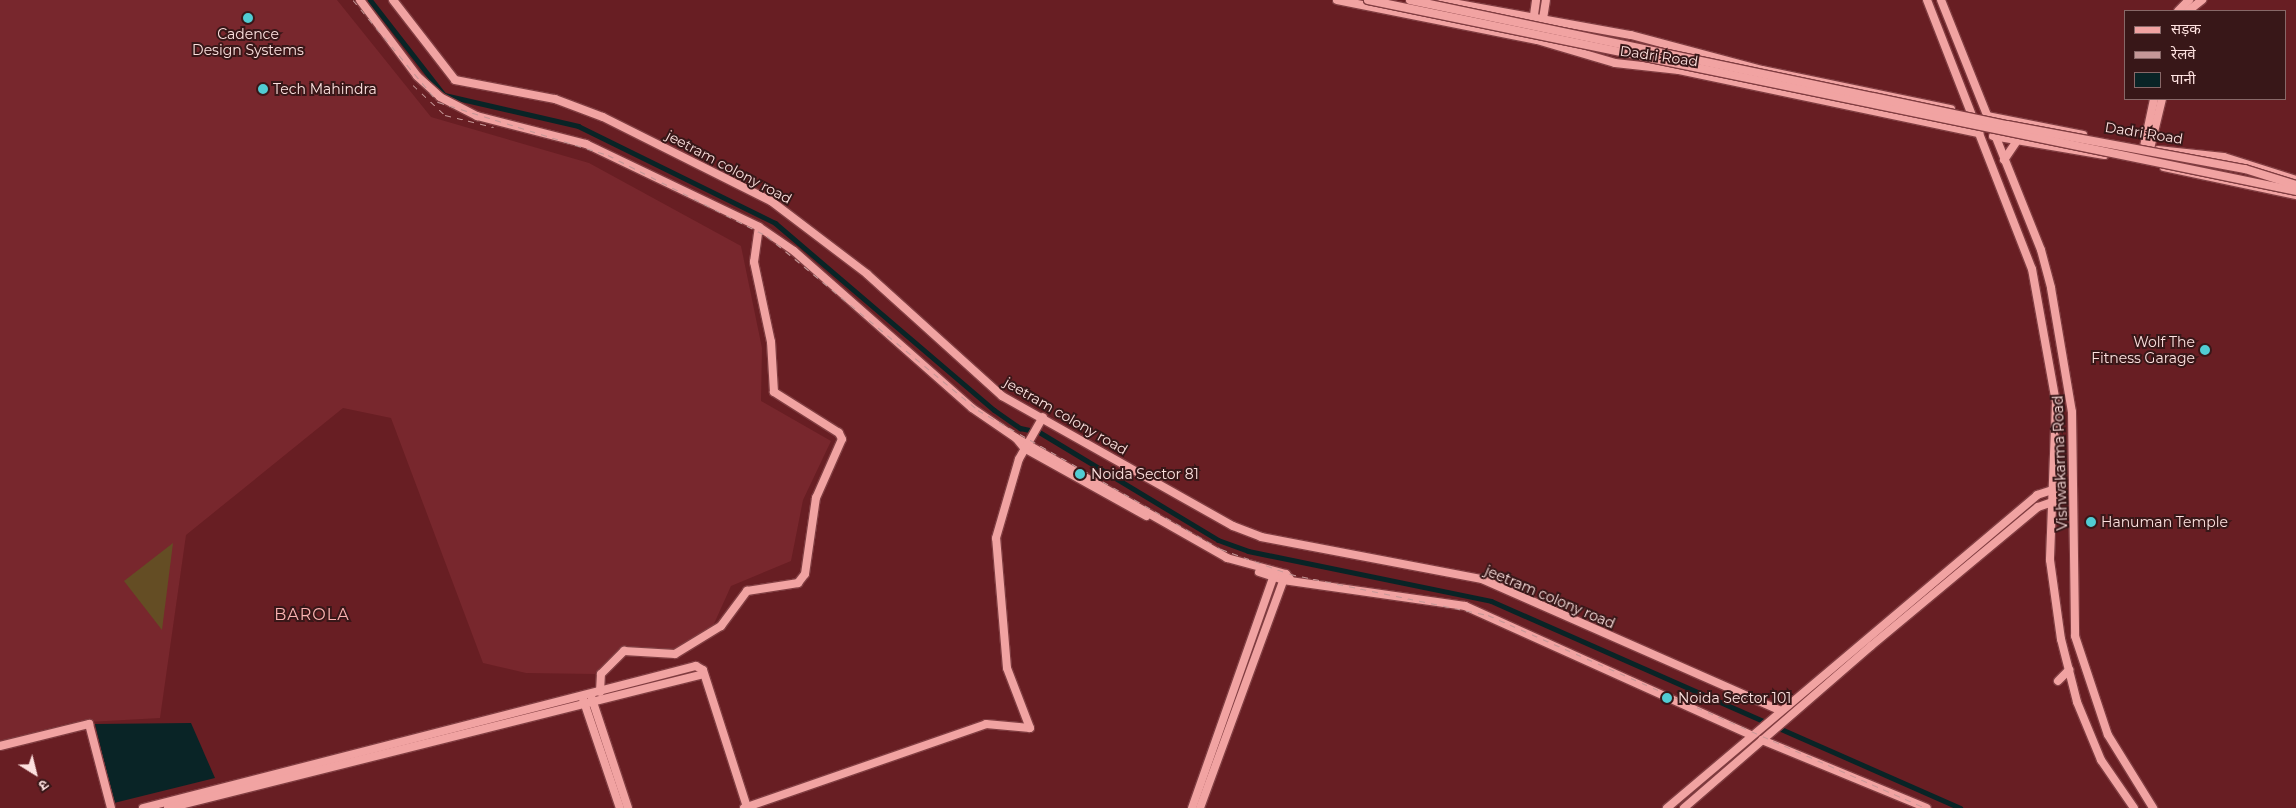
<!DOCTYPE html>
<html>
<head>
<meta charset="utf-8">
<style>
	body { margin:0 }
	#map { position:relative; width:2296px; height:808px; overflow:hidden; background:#681e23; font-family:Montserrat,"Noto Sans Devanagari",sans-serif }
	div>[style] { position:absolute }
	.built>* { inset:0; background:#78272d }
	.green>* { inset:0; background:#644d24 }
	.water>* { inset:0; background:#092426 }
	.canal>* { height:5px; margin:-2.5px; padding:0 2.5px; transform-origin:2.5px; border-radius:2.5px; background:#092426 }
	.roads { filter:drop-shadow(1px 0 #803d41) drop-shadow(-1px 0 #803d41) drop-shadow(0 1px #803d41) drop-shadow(0 -1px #803d41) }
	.secondary>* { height:8px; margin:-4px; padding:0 4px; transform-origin:4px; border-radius:4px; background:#f1a3a2 }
	.rail>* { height:1px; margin-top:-0.5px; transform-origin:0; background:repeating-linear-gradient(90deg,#c49797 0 6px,transparent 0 12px) }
	.bridges { filter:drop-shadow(1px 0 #803d41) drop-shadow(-1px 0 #803d41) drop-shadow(0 1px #803d41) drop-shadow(0 -1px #803d41) }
	.secondary-bridge>* { height:8px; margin:-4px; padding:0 4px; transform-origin:4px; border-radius:4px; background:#f1a3a2 }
	.dots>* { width:14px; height:14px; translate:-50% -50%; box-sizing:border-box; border:2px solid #381718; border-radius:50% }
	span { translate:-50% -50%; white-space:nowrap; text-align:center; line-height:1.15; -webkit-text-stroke:4px #381718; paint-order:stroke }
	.poi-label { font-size:14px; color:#fde1df }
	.left { translate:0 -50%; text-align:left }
	.right { translate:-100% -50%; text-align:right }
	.street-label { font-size:14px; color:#fde1df }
	.quarter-label { font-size:16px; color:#fdb4b3; letter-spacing:1px }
	.legend { position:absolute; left:2124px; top:10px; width:162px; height:90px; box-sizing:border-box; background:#381718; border:1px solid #876868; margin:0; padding:6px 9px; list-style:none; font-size:15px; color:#fde1df }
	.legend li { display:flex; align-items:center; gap:10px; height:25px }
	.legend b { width:25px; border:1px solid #876868 }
	.north { position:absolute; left:10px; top:748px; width:50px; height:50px; -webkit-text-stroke:4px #381718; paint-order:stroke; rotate:144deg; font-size:14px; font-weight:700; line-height:20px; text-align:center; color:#fde1df }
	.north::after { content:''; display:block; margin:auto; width:18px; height:22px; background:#fde1df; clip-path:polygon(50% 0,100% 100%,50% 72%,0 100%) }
</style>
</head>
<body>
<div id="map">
	<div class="built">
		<i style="clip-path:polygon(0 0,337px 0,431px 117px,589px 163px,741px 246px,762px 348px,761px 401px,831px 441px,803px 500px,791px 561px,731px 586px,713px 626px,662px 657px,622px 648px,595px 674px,526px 673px,483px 663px,391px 418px,343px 408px,186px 535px,160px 718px,70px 723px,0 741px)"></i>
	</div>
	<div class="green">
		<i style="clip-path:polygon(173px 543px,162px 630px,124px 581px)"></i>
	</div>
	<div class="water">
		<i style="clip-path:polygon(191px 723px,215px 778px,114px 803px,95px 724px)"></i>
	</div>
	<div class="canal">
		<i style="left:370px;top:0;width:120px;rotate:52.1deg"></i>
		<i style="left:444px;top:95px;width:138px;rotate:13deg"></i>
		<i style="left:578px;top:126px;width:220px;rotate:26.2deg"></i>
		<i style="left:775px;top:223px;width:288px;rotate:40.5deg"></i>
		<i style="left:994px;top:410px;width:32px;rotate:35deg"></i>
		<i style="left:1020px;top:428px;width:19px;rotate:12deg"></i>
		<i style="left:1039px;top:432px;width:209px;rotate:31.1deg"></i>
		<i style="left:1218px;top:540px;width:32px;rotate:20deg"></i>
		<i style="left:1248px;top:551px;width:248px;rotate:11.6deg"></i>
		<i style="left:1491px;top:601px;width:513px;rotate:23.81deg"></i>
	</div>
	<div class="roads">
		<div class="secondary">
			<i style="left:360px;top:0;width:95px;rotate:53.1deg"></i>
			<i style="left:417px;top:76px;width:31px;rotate:42deg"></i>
			<i style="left:440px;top:97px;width:42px;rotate:27.2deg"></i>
			<i style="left:477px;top:116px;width:113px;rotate:14.4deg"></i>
			<i style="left:586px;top:144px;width:192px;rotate:25.6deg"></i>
			<i style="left:759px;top:227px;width:42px;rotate:34.4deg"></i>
			<i style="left:794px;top:251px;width:237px;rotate:41.4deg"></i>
			<i style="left:972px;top:408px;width:53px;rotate:34.3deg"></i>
			<i style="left:1016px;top:438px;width:243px;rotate:29.6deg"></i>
			<i style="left:1227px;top:558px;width:61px;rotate:15.2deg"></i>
			<i style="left:1286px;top:574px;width:6px;rotate:51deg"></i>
			<i style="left:393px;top:0;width:101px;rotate:52.2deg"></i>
			<i style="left:455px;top:80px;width:102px;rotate:10.8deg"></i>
			<i style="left:555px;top:99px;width:51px;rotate:20.6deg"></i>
			<i style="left:603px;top:117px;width:188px;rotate:26.6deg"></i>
			<i style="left:771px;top:201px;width:121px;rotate:37.2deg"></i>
			<i style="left:867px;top:274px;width:182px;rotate:42.1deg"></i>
			<i style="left:1002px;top:396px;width:265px;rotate:29.4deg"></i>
			<i style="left:1233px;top:526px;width:30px;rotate:21deg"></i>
			<i style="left:1261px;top:537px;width:225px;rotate:10.8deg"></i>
			<i style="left:1482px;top:579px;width:325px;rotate:23.8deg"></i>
			<i style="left:1337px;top:0;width:204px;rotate:11.3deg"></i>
			<i style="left:1537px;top:40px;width:81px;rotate:16.4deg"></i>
			<i style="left:1615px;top:63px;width:64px;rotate:6.2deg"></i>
			<i style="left:1679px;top:70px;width:307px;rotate:11.9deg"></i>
			<i style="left:1436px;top:0;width:198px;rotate:10.2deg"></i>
			<i style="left:1631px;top:35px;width:136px;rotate:15deg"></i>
			<i style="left:1762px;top:70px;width:193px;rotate:11.7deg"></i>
			<i style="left:1927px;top:0;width:289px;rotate:68.7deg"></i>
			<i style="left:2032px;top:269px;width:135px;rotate:79.8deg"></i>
			<i style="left:2056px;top:402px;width:158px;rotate:92.2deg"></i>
			<i style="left:2050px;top:560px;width:80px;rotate:82.1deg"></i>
			<i style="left:2061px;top:639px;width:65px;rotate:75.7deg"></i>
			<i style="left:2077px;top:702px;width:63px;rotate:67.5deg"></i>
			<i style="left:2101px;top:760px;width:58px;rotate:55.5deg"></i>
			<i style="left:1941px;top:0;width:269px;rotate:68.2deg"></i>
			<i style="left:2041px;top:250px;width:39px;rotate:75deg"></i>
			<i style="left:2051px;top:288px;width:126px;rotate:80.4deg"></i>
			<i style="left:2072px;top:412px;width:224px;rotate:89.2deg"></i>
			<i style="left:2075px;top:636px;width:104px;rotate:71.6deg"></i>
			<i style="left:2108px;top:735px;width:86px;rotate:58.3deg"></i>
			<i style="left:2178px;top:11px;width:16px;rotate:-45deg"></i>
			<i style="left:2188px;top:11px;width:18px;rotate:-38deg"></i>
			<i style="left:1533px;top:22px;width:22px;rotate:-82deg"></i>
			<i style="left:1542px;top:25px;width:25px;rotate:-81deg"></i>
			<i style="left:1987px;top:116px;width:98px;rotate:11.2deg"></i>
			<i style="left:1993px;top:136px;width:113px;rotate:9.7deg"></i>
			<i style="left:2158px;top:150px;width:66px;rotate:6.1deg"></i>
			<i style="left:2224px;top:157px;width:76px;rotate:17.7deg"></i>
			<i style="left:2142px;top:156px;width:58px;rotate:-78.1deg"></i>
			<i style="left:2148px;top:157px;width:60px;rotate:-76.4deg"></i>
			<i style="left:2004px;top:160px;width:23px;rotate:-56deg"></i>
			<i style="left:2164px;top:167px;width:135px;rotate:12deg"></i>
			<i style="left:1016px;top:438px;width:13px;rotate:51deg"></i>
			<i style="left:1024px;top:448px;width:140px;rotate:29.1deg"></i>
			<i style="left:1259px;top:572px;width:25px;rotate:18deg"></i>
			<i style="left:1283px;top:580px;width:184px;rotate:8.1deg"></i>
			<i style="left:1465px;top:606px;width:314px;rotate:24.3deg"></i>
			<i style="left:2058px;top:681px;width:16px;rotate:-45deg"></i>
			<i style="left:600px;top:692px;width:18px;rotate:-87deg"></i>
			<i style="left:601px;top:674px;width:33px;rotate:-45deg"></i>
			<i style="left:624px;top:651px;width:51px;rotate:3.4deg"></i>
			<i style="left:675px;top:654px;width:54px;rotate:-31.3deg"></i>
			<i style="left:721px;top:626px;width:44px;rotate:-53.4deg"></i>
			<i style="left:747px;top:591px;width:52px;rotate:-8.9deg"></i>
			<i style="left:798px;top:583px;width:11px;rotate:-52deg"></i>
			<i style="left:805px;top:574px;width:77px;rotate:-81.8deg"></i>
			<i style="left:816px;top:498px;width:64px;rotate:-66.2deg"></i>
			<i style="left:842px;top:439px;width:7px;rotate:-117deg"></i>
			<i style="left:839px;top:433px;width:77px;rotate:-147.8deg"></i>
			<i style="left:774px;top:392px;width:50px;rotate:-93.4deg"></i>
			<i style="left:771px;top:342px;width:82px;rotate:-102deg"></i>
			<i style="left:754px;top:262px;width:35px;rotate:-82deg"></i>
			<i style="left:591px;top:696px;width:118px;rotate:71.7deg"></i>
			<i style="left:583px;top:699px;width:115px;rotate:71.3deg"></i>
			<i style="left:1762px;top:740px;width:178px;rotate:22.4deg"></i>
			<i style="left:0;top:746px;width:92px;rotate:-13.9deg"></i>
			<i style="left:89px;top:724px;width:87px;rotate:75.3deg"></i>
			<i style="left:143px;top:808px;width:571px;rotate:-14.4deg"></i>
			<i style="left:696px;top:666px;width:8px;rotate:30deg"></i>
			<i style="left:703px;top:670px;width:144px;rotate:72.2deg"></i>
			<i style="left:168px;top:808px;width:552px;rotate:-14.04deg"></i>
			<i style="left:744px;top:808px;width:256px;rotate:-19.1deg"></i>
			<i style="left:986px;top:724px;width:44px;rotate:5.2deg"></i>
			<i style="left:1030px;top:728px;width:64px;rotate:-111deg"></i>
			<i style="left:1007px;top:668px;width:130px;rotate:-94.8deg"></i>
			<i style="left:996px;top:538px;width:82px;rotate:-73.8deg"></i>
			<i style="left:1019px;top:459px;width:48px;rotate:-60.3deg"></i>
			<i style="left:1192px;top:808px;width:250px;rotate:-70.6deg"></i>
			<i style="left:1200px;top:808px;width:247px;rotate:-69.9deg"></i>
			<i style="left:1667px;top:808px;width:485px;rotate:-40.2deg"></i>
			<i style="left:2037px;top:495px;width:20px;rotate:-18deg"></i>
			<i style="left:1684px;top:808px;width:247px;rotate:-40.9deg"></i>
			<i style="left:1871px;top:646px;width:217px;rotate:-39.8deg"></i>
			<i style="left:2038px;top:507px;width:18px;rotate:-19deg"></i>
		</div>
	</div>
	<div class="rail">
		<i style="left:353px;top:0;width:133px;rotate:50.2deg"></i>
		<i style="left:438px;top:102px;width:178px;rotate:17.3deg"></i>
		<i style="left:608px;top:155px;width:178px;rotate:27deg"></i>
		<i style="left:767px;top:236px;width:273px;rotate:39.5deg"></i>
		<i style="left:978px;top:410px;width:280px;rotate:29.8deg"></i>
		<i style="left:1221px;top:549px;width:73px;rotate:19.9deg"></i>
		<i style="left:1290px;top:574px;width:202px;rotate:11.7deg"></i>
		<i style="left:1488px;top:615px;width:478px;rotate:23.8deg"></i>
		<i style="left:413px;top:85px;width:44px;rotate:43.2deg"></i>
		<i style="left:445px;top:115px;width:50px;rotate:13.8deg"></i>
	</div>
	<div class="bridges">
		<div class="secondary-bridge">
			<i style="left:1368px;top:0;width:947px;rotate:11.63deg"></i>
			<i style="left:1410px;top:0;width:610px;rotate:11.83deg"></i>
			<i style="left:2007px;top:125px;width:242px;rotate:10.5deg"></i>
			<i style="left:2245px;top:169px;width:53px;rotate:17.4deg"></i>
		</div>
	</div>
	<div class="dots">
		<i style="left:248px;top:18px;background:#51ccd3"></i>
		<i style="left:263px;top:89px;background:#51ccd3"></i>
		<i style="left:2205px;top:350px;background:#51ccd3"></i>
		<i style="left:1080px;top:474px;background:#51ccd3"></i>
		<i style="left:2091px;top:522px;background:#51ccd3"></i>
		<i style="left:1667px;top:698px;background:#51ccd3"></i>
	</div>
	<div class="poi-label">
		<span style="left:248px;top:42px">Cadence<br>Design Systems</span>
		<span class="left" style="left:273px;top:89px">Tech Mahindra</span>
		<span class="right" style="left:2195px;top:350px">Wolf The<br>Fitness Garage</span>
		<span class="left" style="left:1091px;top:474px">Noida Sector 81</span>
		<span class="left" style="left:2101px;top:522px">Hanuman Temple</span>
		<span class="left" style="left:1678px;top:698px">Noida Sector 101</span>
	</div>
	<div class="street-label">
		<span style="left:1659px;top:56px;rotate:8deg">Dadri Road</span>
		<span style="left:2144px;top:133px;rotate:9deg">Dadri Road</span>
		<span style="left:729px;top:167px;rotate:28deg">jeetram colony road</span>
		<span style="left:1066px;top:416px;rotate:30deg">jeetram colony road</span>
		<span style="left:2060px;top:463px;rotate:-92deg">Vishwakarma Road</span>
		<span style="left:1550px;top:597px;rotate:23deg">jeetram colony road</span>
	</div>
	<div class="quarter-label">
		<span style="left:312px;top:615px">BAROLA</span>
	</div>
	<ul class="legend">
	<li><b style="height:6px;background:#f1a3a2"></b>सड़क</li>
	<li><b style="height:6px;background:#c49797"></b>रेलवे</li>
	<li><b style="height:14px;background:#092426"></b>पानी</li>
	</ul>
	<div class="north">उ</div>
</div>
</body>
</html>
